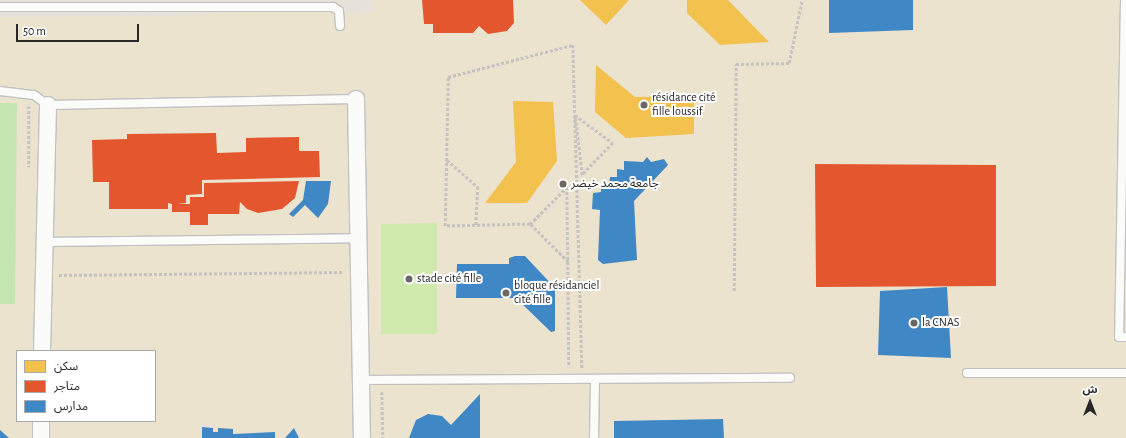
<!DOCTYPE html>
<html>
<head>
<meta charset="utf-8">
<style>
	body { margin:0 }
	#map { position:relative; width:1126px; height:438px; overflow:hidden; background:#e6e2db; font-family:"Alegreya Sans","Noto Sans Arabic",sans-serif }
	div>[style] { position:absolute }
	.education>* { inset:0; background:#ebe3ce }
	.green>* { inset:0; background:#c3e5b0 }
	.pitch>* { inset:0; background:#cfeaac }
	.homes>* { inset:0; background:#f2c14e }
	.shops>* { inset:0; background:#e4572e }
	.schools>* { inset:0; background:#3f88c5 }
	.path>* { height:2.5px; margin-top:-1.25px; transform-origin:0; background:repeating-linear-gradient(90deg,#c4c3c2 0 3px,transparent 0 5px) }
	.roads { filter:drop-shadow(1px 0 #c2c1c2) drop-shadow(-1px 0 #c2c1c2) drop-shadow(0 1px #c2c1c2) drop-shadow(0 -1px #c2c1c2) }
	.service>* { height:8px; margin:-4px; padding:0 4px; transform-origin:4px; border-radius:4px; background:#fbfbfa }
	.minor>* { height:16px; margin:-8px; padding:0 8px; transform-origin:8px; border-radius:8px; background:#fbfbfa }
	.dots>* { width:11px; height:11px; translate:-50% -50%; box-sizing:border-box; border:2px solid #fff; border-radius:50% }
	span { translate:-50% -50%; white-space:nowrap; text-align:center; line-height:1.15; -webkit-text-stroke:4px #fff; paint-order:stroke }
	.poi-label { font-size:12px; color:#272727 }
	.left { translate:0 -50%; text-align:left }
	.legend { position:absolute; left:16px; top:350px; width:140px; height:72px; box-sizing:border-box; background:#fff; border:1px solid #a9a9a9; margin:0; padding:5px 7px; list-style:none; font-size:12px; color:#272727 }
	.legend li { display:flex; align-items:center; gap:8px; height:20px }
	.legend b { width:20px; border:1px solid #a9a9a9 }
	.north { position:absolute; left:1070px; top:382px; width:40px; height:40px; -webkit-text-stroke:3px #fff; paint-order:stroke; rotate:0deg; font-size:11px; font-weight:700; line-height:16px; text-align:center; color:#272727 }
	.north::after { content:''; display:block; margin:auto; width:14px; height:18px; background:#272727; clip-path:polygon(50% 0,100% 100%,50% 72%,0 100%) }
	.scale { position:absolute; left:16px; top:24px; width:123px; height:18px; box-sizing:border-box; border:2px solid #272727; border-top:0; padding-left:5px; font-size:12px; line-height:14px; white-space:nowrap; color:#272727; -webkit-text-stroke:3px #fff; paint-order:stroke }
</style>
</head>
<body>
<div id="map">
	<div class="education">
		<i style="clip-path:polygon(evenodd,372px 0,1126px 0,1126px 438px,0 438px,0 17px,190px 15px,333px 7px,338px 13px,373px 12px,372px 0,17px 351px,155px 351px,155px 421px,17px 421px,17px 351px)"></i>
	</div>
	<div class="green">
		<i style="clip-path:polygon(0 103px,17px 103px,15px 304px,0 304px)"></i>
	</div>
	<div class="pitch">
		<i style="clip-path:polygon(437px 223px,437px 334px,381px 334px,381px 224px)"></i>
	</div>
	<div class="homes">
		<i style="clip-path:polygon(580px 0,629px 0,606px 25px)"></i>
		<i style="clip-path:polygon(687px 0,728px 0,769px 42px,720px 45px,687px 13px)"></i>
		<i style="clip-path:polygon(596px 65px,635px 97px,694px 96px,694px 134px,626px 138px,595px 112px)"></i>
		<i style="clip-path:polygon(513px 101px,553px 102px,557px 161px,527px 203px,485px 203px,516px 162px)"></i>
	</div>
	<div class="shops">
		<i style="clip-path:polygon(422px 0,513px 0,514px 23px,507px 31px,488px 34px,479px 26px,473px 33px,433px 33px,433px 24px,424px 24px)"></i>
		<i style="clip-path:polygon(216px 133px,217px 153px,246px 152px,246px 138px,299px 137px,299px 151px,319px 151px,320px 177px,202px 180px,202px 194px,186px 195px,186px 203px,178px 204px,190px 204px,190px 197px,204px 197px,204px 183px,299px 181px,295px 198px,282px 209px,258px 213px,247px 209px,240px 202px,239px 214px,208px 214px,208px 225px,190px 225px,190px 212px,172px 212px,172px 204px,168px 203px,168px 209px,109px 209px,109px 182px,93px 182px,92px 140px,127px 139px,127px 134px)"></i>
		<i style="clip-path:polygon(815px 164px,996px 165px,996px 286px,816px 287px)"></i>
	</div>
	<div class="schools">
		<i style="clip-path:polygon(829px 0,913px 0,913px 30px,829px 33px)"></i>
		<i style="clip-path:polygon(647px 157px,651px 162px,664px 159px,668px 165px,634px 201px,637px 260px,603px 264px,598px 260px,600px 210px,592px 209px,593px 193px,601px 192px,601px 185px,609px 185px,610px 177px,617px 177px,617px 169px,624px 170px,624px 161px,643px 162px)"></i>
		<i style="clip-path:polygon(306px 181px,331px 181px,328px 204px,318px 218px,305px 205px,293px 217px,289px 214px,303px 200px)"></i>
		<i style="clip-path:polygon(515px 256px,525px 256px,555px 288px,555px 331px,551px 332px,516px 298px,456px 298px,457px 264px,509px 264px,509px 258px)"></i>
		<i style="clip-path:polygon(947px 287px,951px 358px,878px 355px,880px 291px)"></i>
		<i style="clip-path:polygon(480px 394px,480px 438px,409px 438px,416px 420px,428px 414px,442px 416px,451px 425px)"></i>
		<i style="clip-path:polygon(723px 419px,724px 438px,614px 438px,614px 421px)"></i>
		<i style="clip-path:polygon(202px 427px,213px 428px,213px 432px,218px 432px,218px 428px,233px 429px,233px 434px,275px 432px,275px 438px,202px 438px)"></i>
		<i style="clip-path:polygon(294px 428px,299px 438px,285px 438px)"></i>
		<i style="clip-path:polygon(0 430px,9px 438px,0 438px)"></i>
	</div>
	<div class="path">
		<i style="left:29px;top:106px;width:61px;rotate:90deg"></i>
		<i style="left:447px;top:160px;width:41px;rotate:41.1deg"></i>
		<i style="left:478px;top:187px;width:38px;rotate:93deg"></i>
		<i style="left:530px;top:224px;width:85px;rotate:178.7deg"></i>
		<i style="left:445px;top:226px;width:149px;rotate:-88.8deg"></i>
		<i style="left:448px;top:77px;width:129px;rotate:-14.4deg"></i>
		<i style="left:573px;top:45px;width:70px;rotate:88.4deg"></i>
		<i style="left:575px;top:115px;width:47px;rotate:36.4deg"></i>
		<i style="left:613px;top:143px;width:45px;rotate:134.1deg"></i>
		<i style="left:582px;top:175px;width:60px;rotate:-96.7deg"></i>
		<i style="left:575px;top:115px;width:253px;rotate:88.4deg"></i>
		<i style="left:568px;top:262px;width:54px;rotate:-135deg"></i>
		<i style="left:530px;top:224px;width:52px;rotate:-45deg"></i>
		<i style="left:567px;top:187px;width:75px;rotate:89.2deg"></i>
		<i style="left:568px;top:262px;width:105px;rotate:89.5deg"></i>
		<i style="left:59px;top:275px;width:285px;rotate:-0.6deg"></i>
		<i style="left:734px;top:291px;width:227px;rotate:-89.5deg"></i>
		<i style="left:736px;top:64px;width:53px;rotate:-1.1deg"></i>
		<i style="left:789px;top:63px;width:64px;rotate:-78.3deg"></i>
		<i style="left:382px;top:392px;width:46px;rotate:88.8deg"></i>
	</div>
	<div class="roads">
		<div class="service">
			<i style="left:1125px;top:0;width:337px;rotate:91deg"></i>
			<i style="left:1119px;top:337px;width:7px"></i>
			<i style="left:0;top:7px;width:333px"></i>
			<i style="left:333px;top:7px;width:7px;rotate:34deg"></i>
			<i style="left:339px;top:11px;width:15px;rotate:86deg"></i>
			<i style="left:0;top:91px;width:34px;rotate:7deg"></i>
			<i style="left:34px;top:95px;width:17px;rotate:36deg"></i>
			<i style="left:48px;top:105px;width:308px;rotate:-1.1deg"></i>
			<i style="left:45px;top:242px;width:313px;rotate:-0.7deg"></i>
			<i style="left:967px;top:373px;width:159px"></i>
			<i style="left:361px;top:380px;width:429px;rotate:-0.3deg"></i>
			<i style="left:594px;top:438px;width:59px;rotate:-89deg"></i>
		</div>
		<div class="minor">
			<i style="left:356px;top:99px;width:339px;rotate:89deg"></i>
			<i style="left:42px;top:351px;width:246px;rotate:-88.6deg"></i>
			<i style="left:41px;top:438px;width:17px;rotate:-90deg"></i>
		</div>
	</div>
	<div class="dots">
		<i style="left:644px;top:105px;background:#6a6866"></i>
		<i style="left:563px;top:184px;background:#6a6866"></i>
		<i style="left:409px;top:279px;background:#6a6866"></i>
		<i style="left:506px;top:293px;background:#6a6866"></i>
		<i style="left:914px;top:323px;background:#6a6866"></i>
	</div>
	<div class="poi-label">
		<span class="left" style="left:652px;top:105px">résidance cité<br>fille loussif</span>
		<span class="left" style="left:571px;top:184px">جامعة محمد خيضر</span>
		<span class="left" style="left:417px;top:279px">stade cité fille</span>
		<span class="left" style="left:514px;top:293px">bloque résidanciel<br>cité fille</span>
		<span class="left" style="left:922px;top:323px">la CNAS</span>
	</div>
	<ul class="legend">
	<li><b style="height:11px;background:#f2c14e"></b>سكن</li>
	<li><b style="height:11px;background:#e4572e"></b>متاجر</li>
	<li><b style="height:11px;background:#3f88c5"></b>مدارس</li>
	</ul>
	<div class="north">ش</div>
	<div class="scale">50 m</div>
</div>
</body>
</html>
